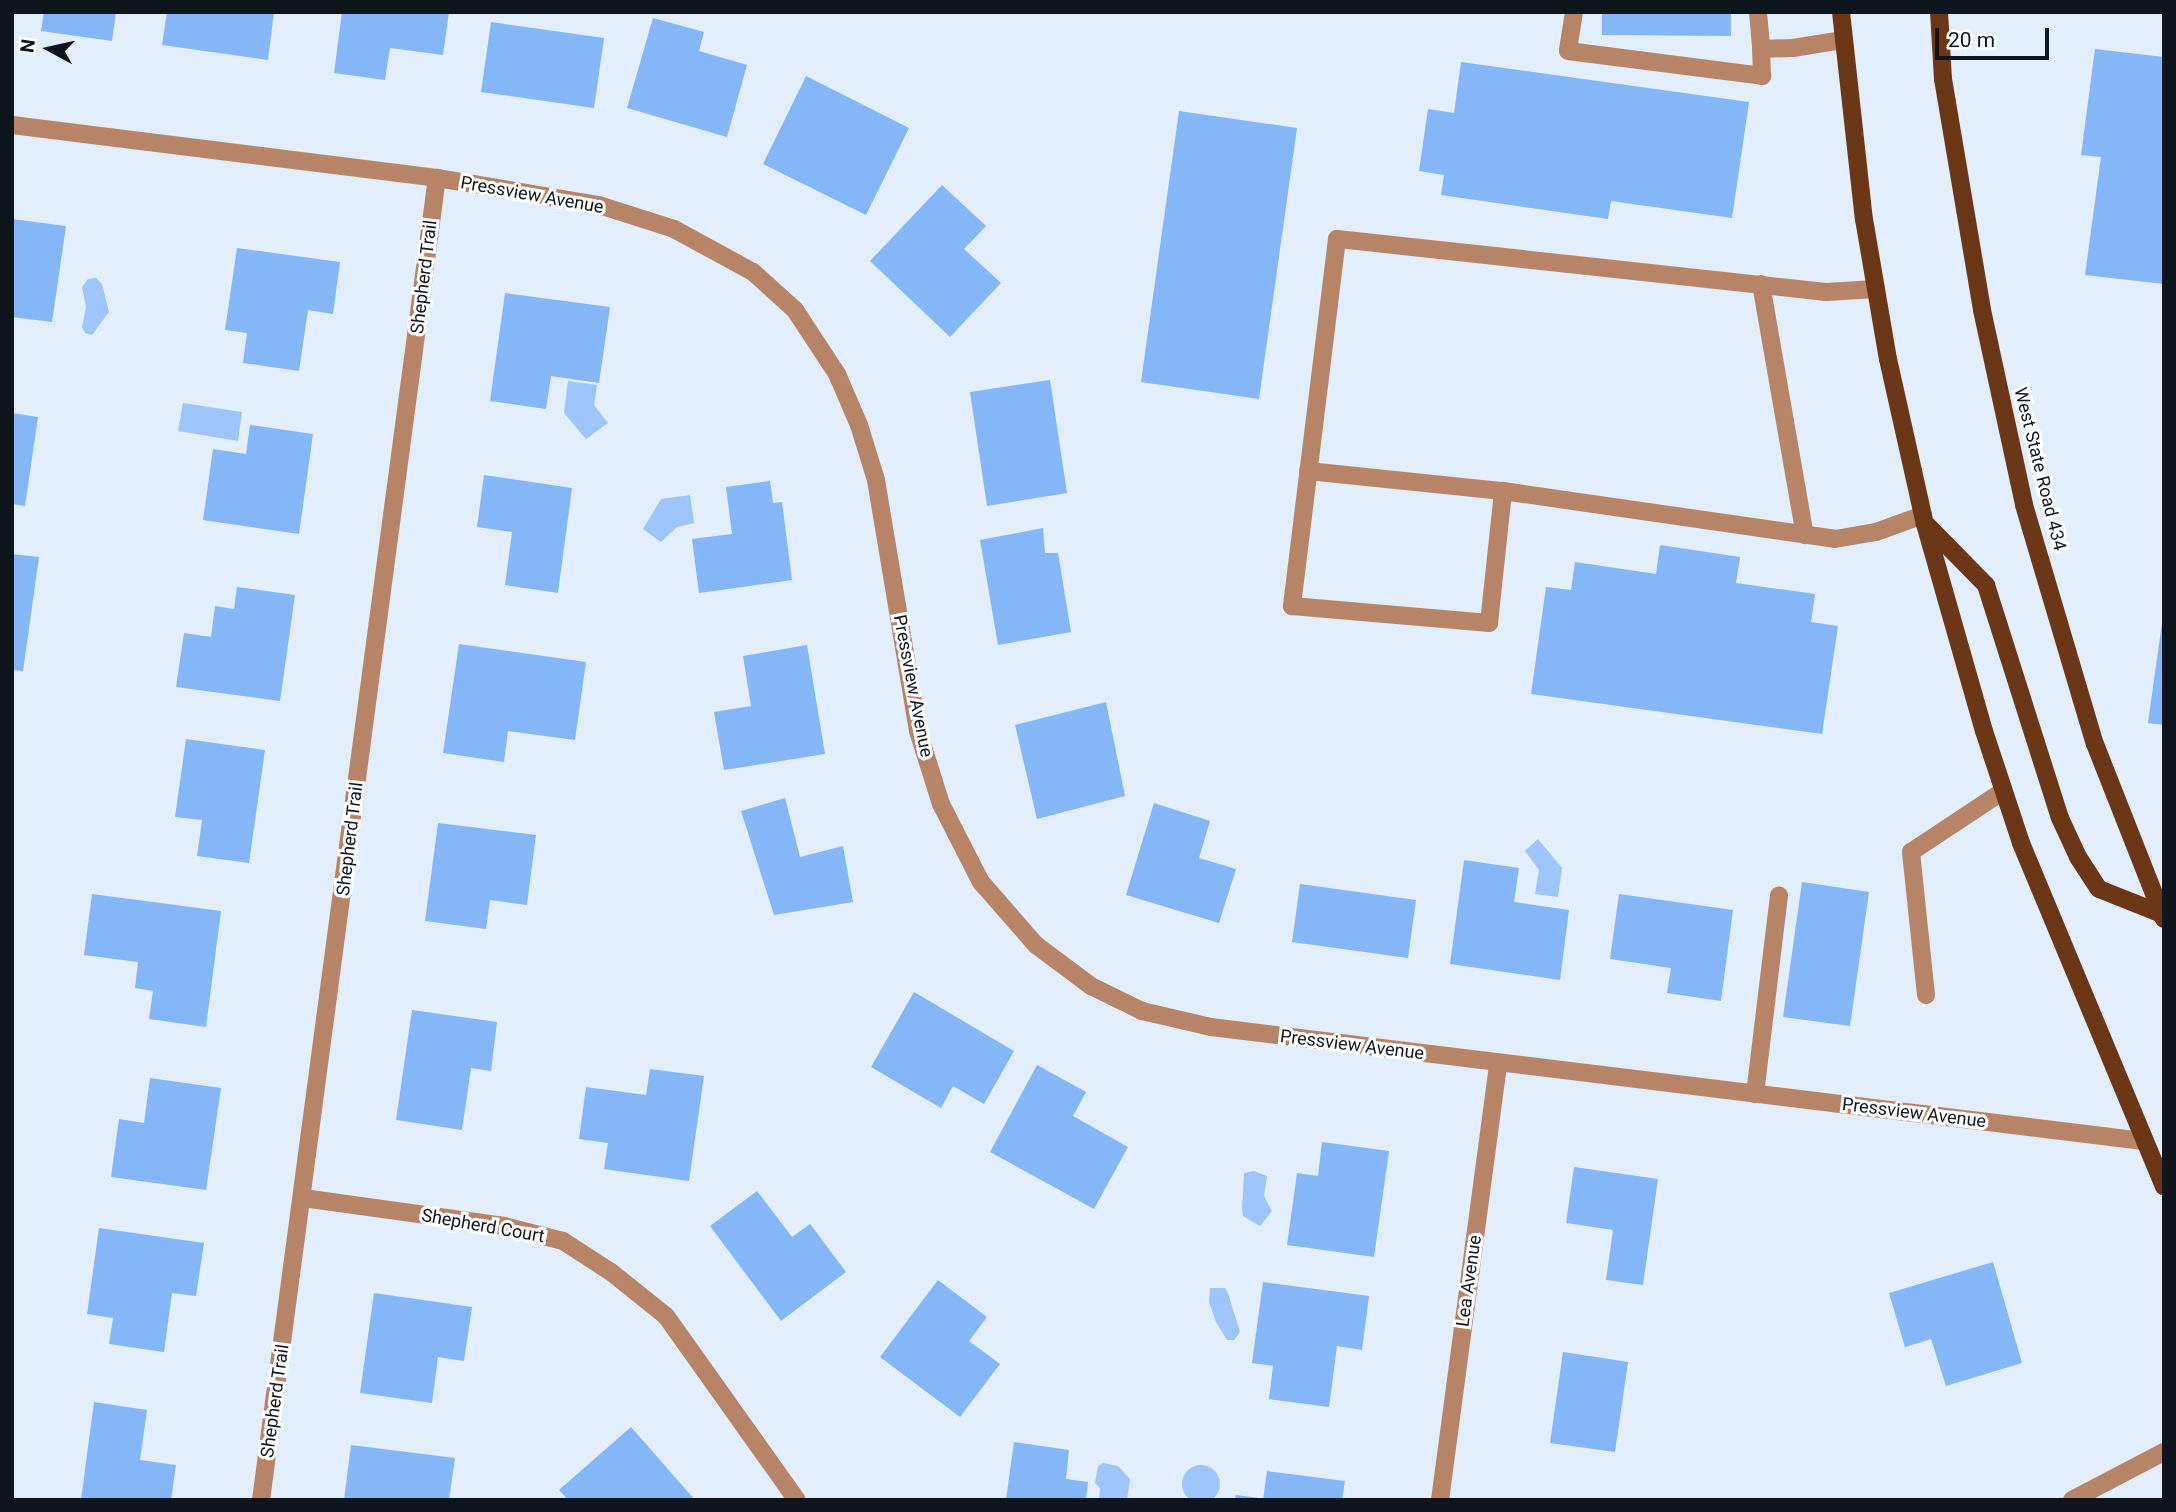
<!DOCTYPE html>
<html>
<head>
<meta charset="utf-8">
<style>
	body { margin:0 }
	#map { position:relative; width:2176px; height:1512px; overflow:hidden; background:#e3eefd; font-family:Roboto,sans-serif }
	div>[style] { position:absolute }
	.water>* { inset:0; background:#9dc5f9 }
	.round { border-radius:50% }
	.building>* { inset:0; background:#85b6f7 }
	.lane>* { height:18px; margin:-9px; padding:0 9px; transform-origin:9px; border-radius:9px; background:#b78467 }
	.street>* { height:18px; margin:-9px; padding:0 9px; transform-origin:9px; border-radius:9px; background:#b78467 }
	.primary>* { height:18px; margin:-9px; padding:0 9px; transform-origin:9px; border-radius:9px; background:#6b3717 }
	span { translate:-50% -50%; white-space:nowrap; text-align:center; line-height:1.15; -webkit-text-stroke:6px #fff; paint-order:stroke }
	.street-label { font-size:18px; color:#0f151d }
	.frame { position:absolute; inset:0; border:14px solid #0f151d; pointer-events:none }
	.north { position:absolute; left:14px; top:14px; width:70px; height:70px; -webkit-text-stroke:5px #fff; paint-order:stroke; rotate:278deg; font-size:19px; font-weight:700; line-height:28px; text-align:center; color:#0f151d }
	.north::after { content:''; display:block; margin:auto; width:24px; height:32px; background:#0f151d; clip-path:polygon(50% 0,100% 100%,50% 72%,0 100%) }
	.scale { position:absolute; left:1935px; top:28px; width:114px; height:32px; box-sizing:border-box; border:4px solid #0f151d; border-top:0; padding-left:9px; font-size:21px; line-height:24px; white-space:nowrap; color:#0f151d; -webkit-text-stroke:5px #fff; paint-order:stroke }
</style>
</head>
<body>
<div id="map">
	<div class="water">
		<i style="clip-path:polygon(96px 278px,102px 284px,109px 312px,92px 335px,85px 333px,82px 327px,86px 307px,82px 287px,88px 279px)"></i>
		<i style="clip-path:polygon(568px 381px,597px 385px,594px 405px,608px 423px,586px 439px,564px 413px)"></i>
		<i style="clip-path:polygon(183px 403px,242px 412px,238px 441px,178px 431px)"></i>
		<i style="clip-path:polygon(690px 495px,694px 523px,677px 527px,661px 542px,643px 529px,661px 499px)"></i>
		<i style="clip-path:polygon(1538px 839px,1562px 868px,1558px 897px,1535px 894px,1539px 870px,1525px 851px)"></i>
		<i style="clip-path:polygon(1254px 1171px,1267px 1176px,1264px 1196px,1272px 1211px,1260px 1226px,1243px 1216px,1242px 1208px,1244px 1173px)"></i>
		<i style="clip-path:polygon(1210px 1288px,1225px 1288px,1228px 1293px,1240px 1332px,1234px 1340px,1227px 1340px,1216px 1322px,1209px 1302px)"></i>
		<i style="clip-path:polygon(1103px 1463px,1118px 1466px,1130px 1479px,1127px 1500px,1099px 1500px,1100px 1488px,1095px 1483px,1098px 1466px)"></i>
		<i class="round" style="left:1182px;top:1465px;width:38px;height:38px"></i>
	</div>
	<div class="building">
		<i style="clip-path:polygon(44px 12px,116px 12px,112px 41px,41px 31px)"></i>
		<i style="clip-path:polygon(167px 12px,274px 12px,268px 60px,162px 45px)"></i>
		<i style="clip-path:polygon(342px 12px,449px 12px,443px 55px,390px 48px,385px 80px,334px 73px)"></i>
		<i style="clip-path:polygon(1602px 12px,1731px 12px,1731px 36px,1602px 35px)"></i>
		<i style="clip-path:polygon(653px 18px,704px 32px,699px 51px,747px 65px,727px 137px,627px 108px)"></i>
		<i style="clip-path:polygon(491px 22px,604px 38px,594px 108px,481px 92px)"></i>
		<i style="clip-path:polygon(2095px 49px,2164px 57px,2164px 284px,2085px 275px,2101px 157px,2081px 155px)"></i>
		<i style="clip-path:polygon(1461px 62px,1749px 102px,1732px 218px,1611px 201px,1608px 219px,1441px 195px,1444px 175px,1419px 171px,1428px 109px,1454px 113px)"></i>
		<i style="clip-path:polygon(806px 76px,909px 128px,866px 215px,763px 164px)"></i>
		<i style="clip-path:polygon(1179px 111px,1297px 128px,1259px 399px,1141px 382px)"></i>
		<i style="clip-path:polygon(942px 185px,986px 226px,964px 249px,1001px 283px,950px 337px,870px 261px)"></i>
		<i style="clip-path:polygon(12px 219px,66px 226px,52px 322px,12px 317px)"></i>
		<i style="clip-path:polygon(237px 248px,340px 262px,333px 314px,308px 310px,299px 371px,243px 363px,247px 333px,225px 330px)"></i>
		<i style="clip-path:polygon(505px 293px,610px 307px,599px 383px,551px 376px,546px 409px,490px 401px)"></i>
		<i style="clip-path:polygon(1050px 380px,1067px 493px,987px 506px,970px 392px)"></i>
		<i style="clip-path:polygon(12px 413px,38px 417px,25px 506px,12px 504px)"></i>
		<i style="clip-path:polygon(250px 425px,313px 434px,299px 534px,203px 520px,213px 449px,246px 454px)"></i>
		<i style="clip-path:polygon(484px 475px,572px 488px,558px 593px,505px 585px,512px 532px,477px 527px)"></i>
		<i style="clip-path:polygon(770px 481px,773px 503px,782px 502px,792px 580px,699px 593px,692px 539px,732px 534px,726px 487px)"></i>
		<i style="clip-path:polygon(1043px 528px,1045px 553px,1058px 553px,1071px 632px,998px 645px,980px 540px)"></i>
		<i style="clip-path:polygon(1660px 545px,1740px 557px,1736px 583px,1815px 594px,1811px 622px,1838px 626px,1822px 734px,1531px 694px,1546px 587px,1571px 590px,1575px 562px,1656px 574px)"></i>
		<i style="clip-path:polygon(12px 554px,39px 557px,23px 671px,12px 670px)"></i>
		<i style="clip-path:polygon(237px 587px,295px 595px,280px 701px,176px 687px,184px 633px,211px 637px,215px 606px,234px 609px)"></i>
		<i style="clip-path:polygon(2162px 623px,2164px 623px,2164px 725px,2148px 723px)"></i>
		<i style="clip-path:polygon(459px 644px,586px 662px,575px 740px,508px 731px,504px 762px,443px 753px)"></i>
		<i style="clip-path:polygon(807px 645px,825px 754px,724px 770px,714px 712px,751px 706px,743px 656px)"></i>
		<i style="clip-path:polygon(1106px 702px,1125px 796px,1037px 819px,1015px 725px)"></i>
		<i style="clip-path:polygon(186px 739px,265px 750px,249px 863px,197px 856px,202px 820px,175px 817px)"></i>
		<i style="clip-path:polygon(785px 798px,800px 857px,843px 846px,853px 902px,774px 915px,741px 811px)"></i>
		<i style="clip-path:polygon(1154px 803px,1210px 821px,1199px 858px,1236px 869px,1219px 923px,1126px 895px)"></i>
		<i style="clip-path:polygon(438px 823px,536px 835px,527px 905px,490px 900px,486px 929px,425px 921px)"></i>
		<i style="clip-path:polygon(1464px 860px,1519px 868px,1514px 902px,1569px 910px,1560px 980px,1450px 964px)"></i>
		<i style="clip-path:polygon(1802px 882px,1869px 892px,1850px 1026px,1783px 1017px)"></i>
		<i style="clip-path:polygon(1300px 884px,1416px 900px,1408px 958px,1292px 942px)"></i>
		<i style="clip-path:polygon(92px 894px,221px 911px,206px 1027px,149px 1019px,153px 991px,135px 988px,138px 962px,84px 955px)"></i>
		<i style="clip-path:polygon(1619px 894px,1733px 910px,1721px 1001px,1667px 993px,1671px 968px,1610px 959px)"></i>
		<i style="clip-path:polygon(914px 992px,1014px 1051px,984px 1104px,953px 1086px,941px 1108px,871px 1067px)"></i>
		<i style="clip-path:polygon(412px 1010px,497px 1022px,491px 1071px,471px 1068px,462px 1130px,396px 1120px)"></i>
		<i style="clip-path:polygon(1037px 1065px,1086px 1092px,1073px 1116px,1128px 1147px,1094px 1209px,990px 1152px)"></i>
		<i style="clip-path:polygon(650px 1069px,704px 1076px,689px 1181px,604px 1169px,608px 1143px,579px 1139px,586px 1087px,646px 1095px)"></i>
		<i style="clip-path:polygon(150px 1078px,221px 1088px,206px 1190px,111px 1177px,119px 1119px,144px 1123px)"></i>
		<i style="clip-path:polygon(1322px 1142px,1389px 1151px,1374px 1257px,1287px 1245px,1297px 1173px,1318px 1176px)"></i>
		<i style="clip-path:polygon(1574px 1167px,1658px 1179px,1643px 1285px,1606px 1280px,1613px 1230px,1566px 1223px)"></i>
		<i style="clip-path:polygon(757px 1191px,792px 1237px,810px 1224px,846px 1272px,781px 1321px,710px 1226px)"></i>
		<i style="clip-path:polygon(99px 1228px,204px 1243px,196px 1296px,172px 1293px,164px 1352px,109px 1344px,113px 1318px,87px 1314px)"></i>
		<i style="clip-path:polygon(1993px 1262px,2022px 1363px,1946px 1386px,1931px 1339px,1905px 1347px,1889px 1293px)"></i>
		<i style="clip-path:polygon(938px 1280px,987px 1317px,969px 1341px,1000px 1364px,960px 1417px,880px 1357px)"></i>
		<i style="clip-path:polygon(1263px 1282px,1369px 1296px,1362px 1350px,1337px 1346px,1329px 1407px,1269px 1399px,1273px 1366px,1252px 1363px)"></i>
		<i style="clip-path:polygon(374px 1293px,472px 1307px,464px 1361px,438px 1357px,432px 1403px,360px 1393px)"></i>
		<i style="clip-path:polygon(1563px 1352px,1628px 1362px,1615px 1452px,1550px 1443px)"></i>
		<i style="clip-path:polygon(94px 1402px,147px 1410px,140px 1460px,176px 1465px,171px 1500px,81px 1500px)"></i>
		<i style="clip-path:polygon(631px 1427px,695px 1500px,568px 1500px,559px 1490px)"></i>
		<i style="clip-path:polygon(1014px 1442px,1069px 1450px,1066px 1479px,1088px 1482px,1086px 1500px,1006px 1500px)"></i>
		<i style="clip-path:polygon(351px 1445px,455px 1458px,449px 1500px,344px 1500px)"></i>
		<i style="clip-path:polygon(1267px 1471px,1345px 1481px,1342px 1500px,1263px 1500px)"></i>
		<i style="clip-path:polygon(1236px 1495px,1259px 1498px,1259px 1500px,1235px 1500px)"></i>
	</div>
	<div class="lane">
		<i style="left:1574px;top:12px;width:39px;rotate:99deg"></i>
		<i style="left:1568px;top:51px;width:196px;rotate:7.3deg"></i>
		<i style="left:1762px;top:76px;width:27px;rotate:-92deg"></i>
		<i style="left:1761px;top:49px;width:32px;rotate:-2deg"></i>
		<i style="left:1793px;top:48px;width:51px;rotate:-9.1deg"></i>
		<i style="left:1758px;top:12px;width:37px;rotate:85deg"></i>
		<i style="left:1761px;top:284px;width:255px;rotate:80.1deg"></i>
		<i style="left:1876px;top:289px;width:50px;rotate:176.6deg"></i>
		<i style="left:1826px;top:292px;width:492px;rotate:-173.8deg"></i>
		<i style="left:1337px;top:239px;width:370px;rotate:97deg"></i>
		<i style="left:1292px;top:606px;width:198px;rotate:4.9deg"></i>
		<i style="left:1489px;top:623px;width:133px;rotate:-83.9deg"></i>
		<i style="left:1503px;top:491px;width:335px;rotate:8.2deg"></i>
		<i style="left:1835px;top:539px;width:42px;rotate:-9.7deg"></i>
		<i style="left:1876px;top:532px;width:50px;rotate:-19.9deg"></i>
		<i style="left:1308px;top:471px;width:196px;rotate:5.9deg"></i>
		<i style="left:1926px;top:995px;width:144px;rotate:-96deg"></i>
		<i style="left:1911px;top:852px;width:110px;rotate:-33.5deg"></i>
		<i style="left:1755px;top:1094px;width:200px;rotate:-83.1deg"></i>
		<i style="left:2072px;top:1500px;width:104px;rotate:-27.6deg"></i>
	</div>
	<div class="street">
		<i style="left:12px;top:125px;width:428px;rotate:7.1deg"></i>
		<i style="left:437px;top:178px;width:164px;rotate:9.5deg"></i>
		<i style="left:599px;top:205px;width:79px;rotate:17.7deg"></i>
		<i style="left:674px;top:229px;width:90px;rotate:28.6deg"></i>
		<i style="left:753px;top:272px;width:57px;rotate:42.1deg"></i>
		<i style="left:795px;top:310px;width:77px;rotate:56.7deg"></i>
		<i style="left:837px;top:374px;width:56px;rotate:66.7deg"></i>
		<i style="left:859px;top:425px;width:58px;rotate:72.8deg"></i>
		<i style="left:876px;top:480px;width:254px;rotate:80.5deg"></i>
		<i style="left:918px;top:731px;width:77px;rotate:72.5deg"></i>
		<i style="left:941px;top:804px;width:88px;rotate:62.9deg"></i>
		<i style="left:981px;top:882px;width:84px;rotate:48.9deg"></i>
		<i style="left:1036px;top:945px;width:69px;rotate:36.7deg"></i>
		<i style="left:1091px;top:986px;width:57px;rotate:26.1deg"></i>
		<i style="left:1142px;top:1011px;width:71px;rotate:13.1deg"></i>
		<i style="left:1211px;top:1027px;width:939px;rotate:6.97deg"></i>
		<i style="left:303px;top:1198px;width:203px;rotate:7.9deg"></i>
		<i style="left:504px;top:1226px;width:61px;rotate:14.3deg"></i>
		<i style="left:563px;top:1241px;width:57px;rotate:32.9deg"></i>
		<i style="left:611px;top:1272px;width:70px;rotate:38.7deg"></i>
		<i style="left:666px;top:1316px;width:226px;rotate:54.6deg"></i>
		<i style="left:261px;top:1500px;width:1334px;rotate:-82.42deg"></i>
		<i style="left:1440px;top:1500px;width:441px;rotate:-82.4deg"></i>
	</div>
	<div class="primary">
		<i style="left:1841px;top:12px;width:208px;rotate:83.7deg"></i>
		<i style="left:1864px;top:219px;width:142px;rotate:80.3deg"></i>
		<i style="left:1888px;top:359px;width:169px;rotate:77.4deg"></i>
		<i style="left:1925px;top:524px;width:215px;rotate:74.1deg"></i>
		<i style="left:1984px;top:731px;width:118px;rotate:71.7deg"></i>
		<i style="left:2021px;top:843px;width:372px;rotate:67.4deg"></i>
		<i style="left:1939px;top:12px;width:67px;rotate:86.6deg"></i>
		<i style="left:1943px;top:79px;width:234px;rotate:80.4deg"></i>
		<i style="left:1982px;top:310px;width:199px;rotate:77.8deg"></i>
		<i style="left:2024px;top:505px;width:249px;rotate:73.5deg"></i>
		<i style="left:2095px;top:744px;width:188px;rotate:68.5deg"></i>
		<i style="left:1928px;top:526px;width:83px;rotate:45.5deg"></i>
		<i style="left:1986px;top:585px;width:244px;rotate:72.4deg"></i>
		<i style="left:2060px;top:818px;width:43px;rotate:65.2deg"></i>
		<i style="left:2078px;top:857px;width:38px;rotate:57deg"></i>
		<i style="left:2099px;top:889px;width:68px;rotate:21.6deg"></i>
	</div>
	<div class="street-label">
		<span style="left:532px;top:195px;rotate:10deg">Pressview Avenue</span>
		<span style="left:424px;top:277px;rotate:-83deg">Shepherd Trail</span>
		<span style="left:2040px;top:469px;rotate:76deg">West State Road 434</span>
		<span style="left:913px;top:686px;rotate:79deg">Pressview Avenue</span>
		<span style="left:350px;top:839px;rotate:-83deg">Shepherd Trail</span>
		<span style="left:1352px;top:1045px;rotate:7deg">Pressview Avenue</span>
		<span style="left:1914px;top:1113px;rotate:7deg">Pressview Avenue</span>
		<span style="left:483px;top:1226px;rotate:10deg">Shepherd Court</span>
		<span style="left:1469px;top:1281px;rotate:-82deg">Lea Avenue</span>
		<span style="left:275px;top:1401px;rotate:-82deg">Shepherd Trail</span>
	</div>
	<div class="frame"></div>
	<div class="north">N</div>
	<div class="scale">20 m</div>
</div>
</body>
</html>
